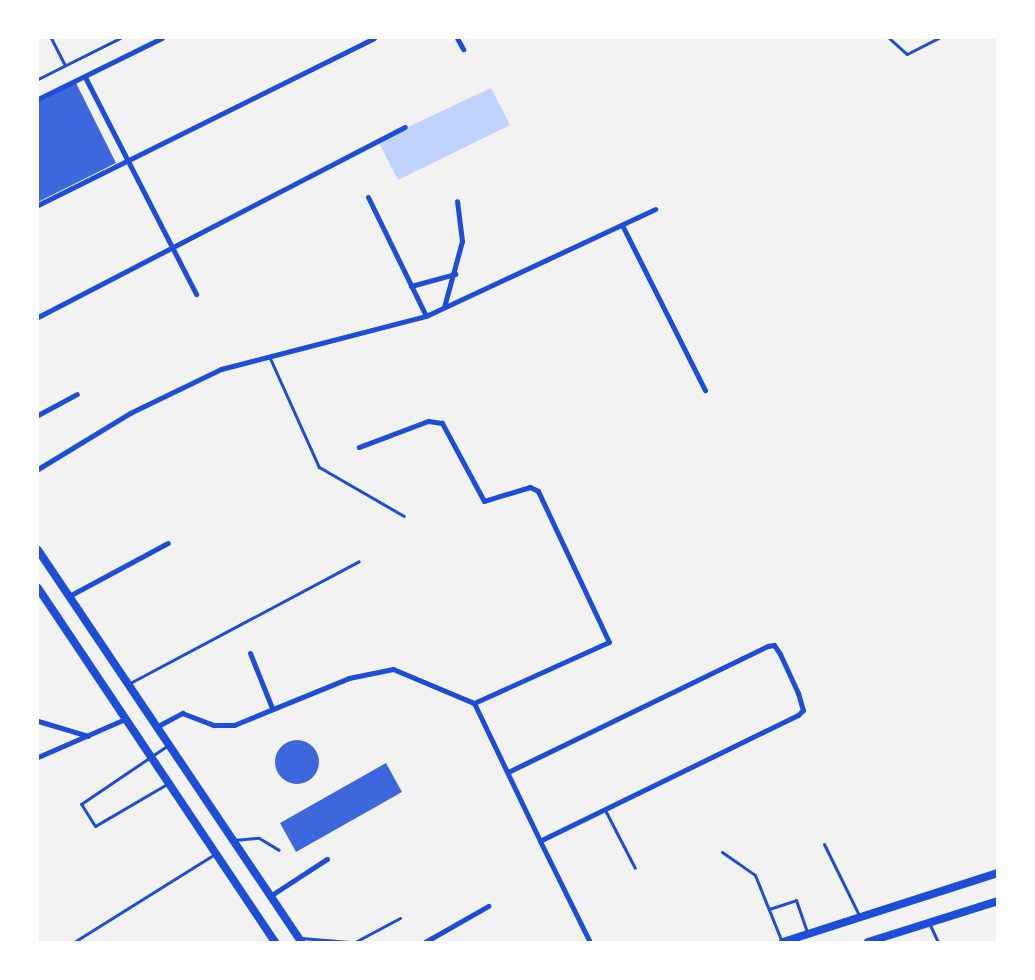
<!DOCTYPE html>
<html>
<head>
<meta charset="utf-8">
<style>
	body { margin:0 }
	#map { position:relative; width:1035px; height:980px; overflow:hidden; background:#f2f2f2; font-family:"Space Grotesk",sans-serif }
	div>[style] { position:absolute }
	.water>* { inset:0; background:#bfd3fe }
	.building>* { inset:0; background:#3d67dc }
	.round { border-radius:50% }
	.service>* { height:3px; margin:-1.5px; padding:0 1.5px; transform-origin:1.5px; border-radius:1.5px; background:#1d4ed8 }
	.minor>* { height:5px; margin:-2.5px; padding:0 2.5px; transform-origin:2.5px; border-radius:2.5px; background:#1d4ed8 }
	.primary>* { height:8px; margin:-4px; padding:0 4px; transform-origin:4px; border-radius:4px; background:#1d4ed8 }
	span { translate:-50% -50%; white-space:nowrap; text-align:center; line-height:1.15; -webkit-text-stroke:4.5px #fff; paint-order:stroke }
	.frame { position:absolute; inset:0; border:39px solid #fff; pointer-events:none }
</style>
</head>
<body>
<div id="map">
	<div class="water">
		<i style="clip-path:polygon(491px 88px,510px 125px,398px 180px,378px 141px)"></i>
	</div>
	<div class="building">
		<i style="clip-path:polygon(76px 83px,116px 163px,38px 202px,38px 102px)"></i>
		<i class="round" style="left:275px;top:740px;width:44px;height:44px"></i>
		<i style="clip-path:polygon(386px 763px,402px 792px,296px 852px,280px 823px)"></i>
	</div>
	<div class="service">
		<i style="left:51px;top:38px;width:30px;rotate:63deg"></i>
		<i style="left:889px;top:38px;width:24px;rotate:42deg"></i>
		<i style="left:907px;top:54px;width:36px;rotate:-27deg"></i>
		<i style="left:38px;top:79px;width:92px;rotate:-26.6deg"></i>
		<i style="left:269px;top:356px;width:122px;rotate:65.8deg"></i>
		<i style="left:319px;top:467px;width:98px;rotate:30deg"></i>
		<i style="left:130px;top:683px;width:259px;rotate:-28deg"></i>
		<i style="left:167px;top:784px;width:83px;rotate:149.7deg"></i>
		<i style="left:95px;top:826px;width:26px;rotate:-122deg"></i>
		<i style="left:81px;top:804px;width:105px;rotate:-34.1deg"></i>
		<i style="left:605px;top:810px;width:65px;rotate:62.7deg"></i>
		<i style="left:234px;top:840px;width:25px;rotate:-5deg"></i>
		<i style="left:259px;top:838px;width:23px;rotate:31deg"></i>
		<i style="left:824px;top:844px;width:79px;rotate:63.8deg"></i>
		<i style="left:722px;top:852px;width:40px;rotate:34.9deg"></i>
		<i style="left:755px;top:875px;width:72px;rotate:68.1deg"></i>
		<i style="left:769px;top:909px;width:28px;rotate:-18deg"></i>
		<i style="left:796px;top:900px;width:36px;rotate:71deg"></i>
		<i style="left:930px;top:925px;width:19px;rotate:65deg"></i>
		<i style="left:301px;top:938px;width:49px;rotate:4.7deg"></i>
		<i style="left:74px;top:942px;width:166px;rotate:-32deg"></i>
		<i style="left:355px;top:942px;width:51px;rotate:-28.1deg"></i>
	</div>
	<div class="minor">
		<i style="left:457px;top:38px;width:13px;rotate:61deg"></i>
		<i style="left:85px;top:77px;width:244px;rotate:62.9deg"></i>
		<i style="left:38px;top:99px;width:138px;rotate:-26.2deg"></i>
		<i style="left:368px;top:197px;width:132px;rotate:64deg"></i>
		<i style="left:38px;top:205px;width:375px;rotate:-26.4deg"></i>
		<i style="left:622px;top:225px;width:185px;rotate:63.3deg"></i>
		<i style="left:411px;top:286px;width:46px;rotate:-15.3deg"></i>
		<i style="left:444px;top:307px;width:68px;rotate:-74.7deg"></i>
		<i style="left:462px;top:241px;width:40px;rotate:-97.1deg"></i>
		<i style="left:38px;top:317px;width:413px;rotate:-27.4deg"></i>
		<i style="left:38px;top:415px;width:44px;rotate:-28.3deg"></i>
		<i style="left:38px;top:469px;width:108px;rotate:-31.3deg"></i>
		<i style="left:130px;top:413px;width:101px;rotate:-25.8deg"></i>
		<i style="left:221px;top:369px;width:212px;rotate:-14.5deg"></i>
		<i style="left:426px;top:316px;width:253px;rotate:-25deg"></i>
		<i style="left:69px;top:596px;width:112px;rotate:-28.2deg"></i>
		<i style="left:250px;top:653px;width:59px;rotate:68.2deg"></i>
		<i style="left:474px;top:703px;width:153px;rotate:64.4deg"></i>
		<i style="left:38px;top:721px;width:52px;rotate:16.7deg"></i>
		<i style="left:156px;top:727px;width:30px;rotate:-28deg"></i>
		<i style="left:182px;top:713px;width:34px;rotate:21deg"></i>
		<i style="left:214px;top:725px;width:20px"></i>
		<i style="left:234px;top:725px;width:124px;rotate:-22.2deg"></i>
		<i style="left:349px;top:678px;width:45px;rotate:-11.6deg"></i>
		<i style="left:393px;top:669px;width:88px;rotate:22.8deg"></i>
		<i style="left:474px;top:703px;width:148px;rotate:-24.3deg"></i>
		<i style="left:609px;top:642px;width:167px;rotate:-115.2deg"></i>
		<i style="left:538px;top:491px;width:9px;rotate:-153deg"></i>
		<i style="left:530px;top:487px;width:48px;rotate:163.1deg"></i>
		<i style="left:484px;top:501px;width:89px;rotate:-118.3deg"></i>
		<i style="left:442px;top:423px;width:14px;rotate:-172deg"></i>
		<i style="left:428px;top:421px;width:74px;rotate:159.4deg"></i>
		<i style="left:38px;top:757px;width:95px;rotate:-23.6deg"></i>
		<i style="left:508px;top:772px;width:289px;rotate:-25.9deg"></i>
		<i style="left:768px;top:646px;width:6px;rotate:-9deg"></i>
		<i style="left:774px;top:645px;width:11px;rotate:56deg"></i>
		<i style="left:780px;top:654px;width:43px;rotate:65.2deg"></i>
		<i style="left:798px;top:693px;width:18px;rotate:74deg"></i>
		<i style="left:803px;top:710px;width:7px;rotate:135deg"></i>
		<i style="left:798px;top:715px;width:287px;rotate:154deg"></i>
		<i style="left:540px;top:841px;width:113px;rotate:63.7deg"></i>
		<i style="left:270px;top:896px;width:68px;rotate:-33deg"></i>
		<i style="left:425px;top:942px;width:73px;rotate:-29.7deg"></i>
	</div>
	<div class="primary">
		<i style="left:38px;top:550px;width:472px;rotate:56.1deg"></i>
		<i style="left:38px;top:588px;width:426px;rotate:56.2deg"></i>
		<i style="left:783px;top:942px;width:226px;rotate:-17.8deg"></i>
		<i style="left:868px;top:942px;width:136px;rotate:-17.5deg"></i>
	</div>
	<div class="frame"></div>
</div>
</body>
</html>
